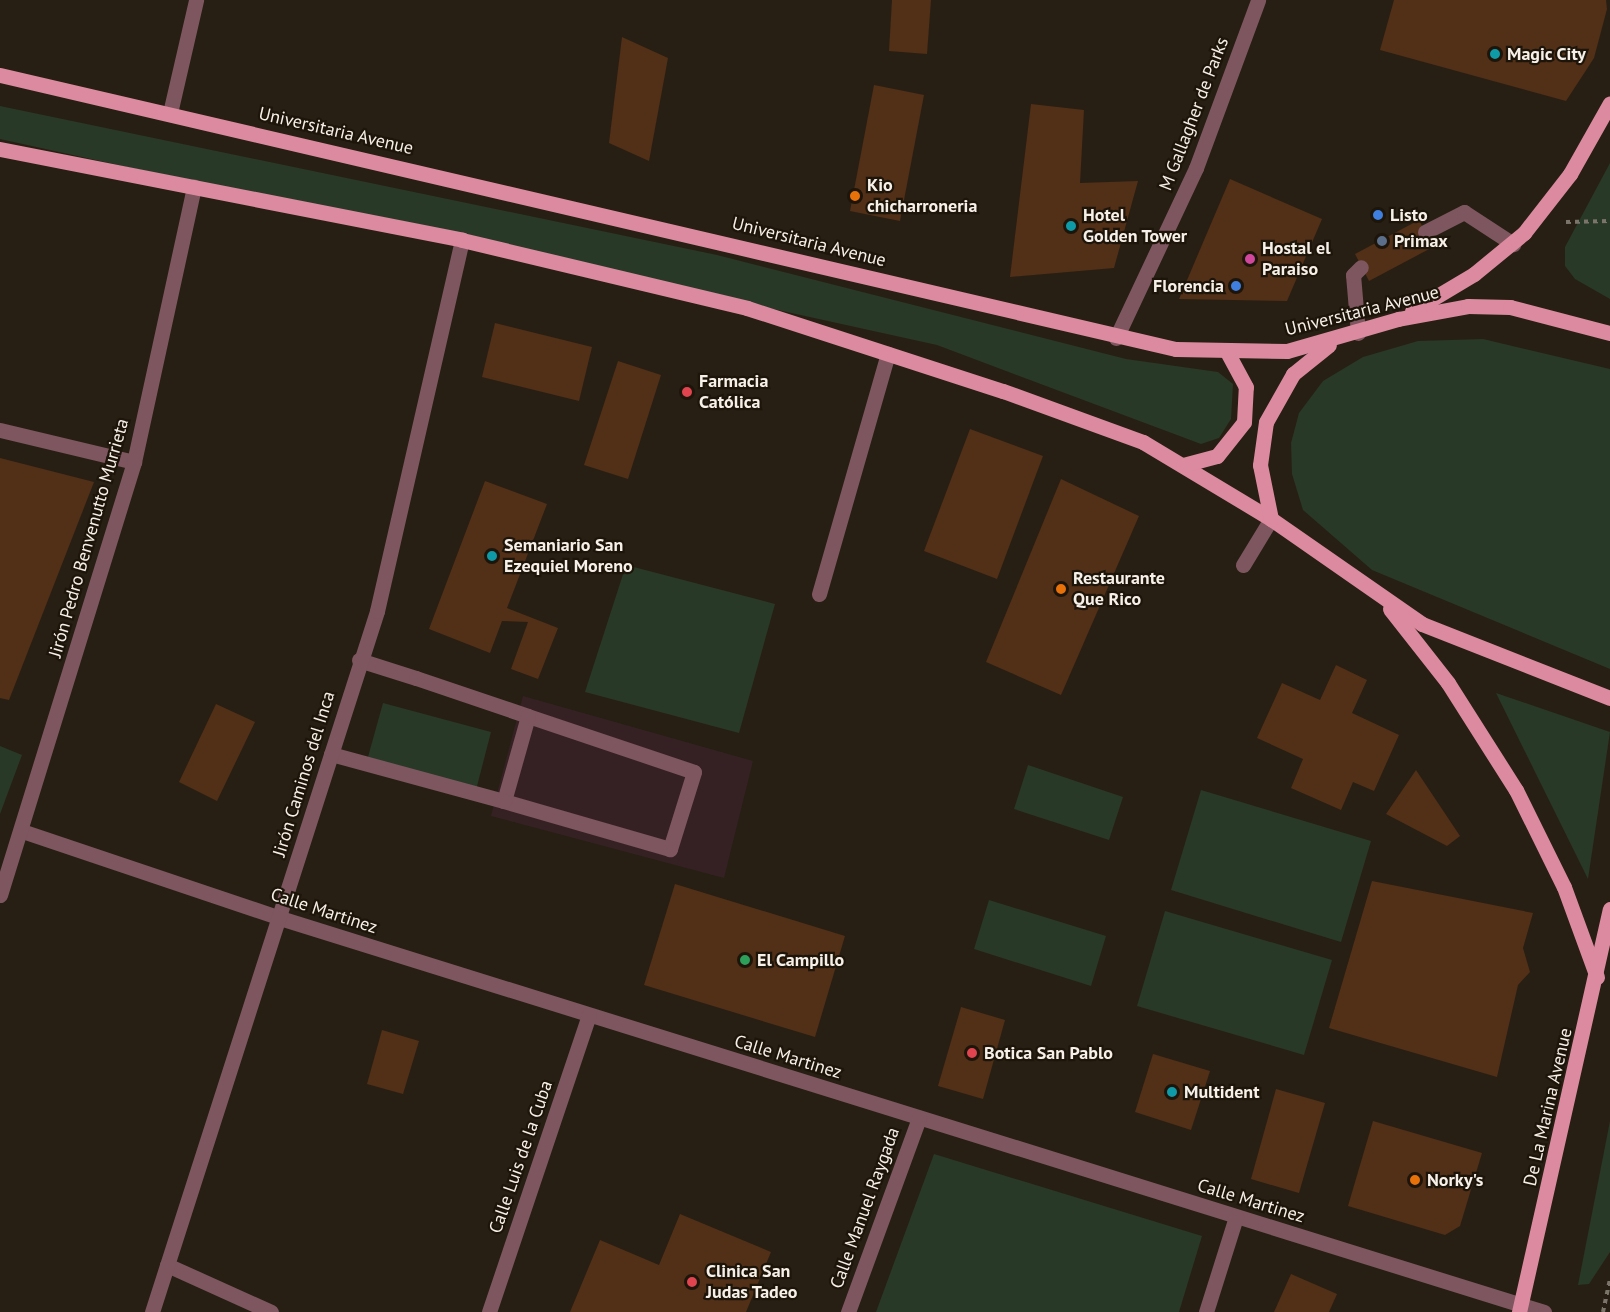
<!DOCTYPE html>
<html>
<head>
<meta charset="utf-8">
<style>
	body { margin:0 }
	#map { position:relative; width:1610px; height:1312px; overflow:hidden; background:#271f13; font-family:"PT Sans",sans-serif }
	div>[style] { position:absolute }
	.industrial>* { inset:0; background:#352124 }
	.green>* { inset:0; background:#293927 }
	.building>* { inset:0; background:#522f17 }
	.path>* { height:4px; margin-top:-2px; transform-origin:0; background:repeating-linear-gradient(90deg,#7b746a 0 4.5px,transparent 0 9px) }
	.lane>* { height:15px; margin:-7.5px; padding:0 7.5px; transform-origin:7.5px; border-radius:7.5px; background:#7e565f }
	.street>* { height:15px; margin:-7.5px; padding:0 7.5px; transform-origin:7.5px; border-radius:7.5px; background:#7e565f }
	.primary>* { height:15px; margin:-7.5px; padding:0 7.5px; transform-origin:7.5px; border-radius:7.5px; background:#dc8a9f }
	.dots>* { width:16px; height:16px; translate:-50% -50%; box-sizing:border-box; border:3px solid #1e150a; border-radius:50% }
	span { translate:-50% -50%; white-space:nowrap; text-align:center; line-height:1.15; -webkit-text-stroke:4.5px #1e150a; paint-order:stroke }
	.poi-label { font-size:18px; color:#f6f0e8; font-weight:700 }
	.left { translate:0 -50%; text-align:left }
	.right { translate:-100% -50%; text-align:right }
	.street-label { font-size:18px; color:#f6f0e8 }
</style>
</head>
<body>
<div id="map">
	<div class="industrial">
		<i style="clip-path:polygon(523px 696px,753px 761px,724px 878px,491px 816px)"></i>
	</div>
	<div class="green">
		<i style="clip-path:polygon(0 106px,717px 255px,1126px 359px,1218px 372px,1233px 384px,1231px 419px,1219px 438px,1201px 444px,937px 345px,0 139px)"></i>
		<i style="clip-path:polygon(1610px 163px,1610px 299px,1575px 279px,1565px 266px,1565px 247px)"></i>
		<i style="clip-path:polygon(1483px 339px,1610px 369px,1610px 669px,1372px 570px,1303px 510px,1292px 474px,1291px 443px,1299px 413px,1323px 381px,1363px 357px,1418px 341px)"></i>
		<i style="clip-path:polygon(626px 565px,775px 604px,739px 733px,585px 692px)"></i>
		<i style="clip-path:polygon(1496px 693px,1610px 732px,1588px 879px)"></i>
		<i style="clip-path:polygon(383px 703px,491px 732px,475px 794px,366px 764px)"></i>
		<i style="clip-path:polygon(0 746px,22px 755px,0 814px)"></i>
		<i style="clip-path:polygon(1028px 765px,1123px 797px,1109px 840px,1014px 809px)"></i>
		<i style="clip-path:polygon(1201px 790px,1371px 841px,1341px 942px,1171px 890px)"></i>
		<i style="clip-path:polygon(989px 900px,1106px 936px,1091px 986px,974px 949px)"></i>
		<i style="clip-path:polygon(1165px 911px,1332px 960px,1304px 1055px,1137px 1006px)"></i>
		<i style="clip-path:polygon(1610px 1121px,1610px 1252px,1589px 1284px,1578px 1285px)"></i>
		<i style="clip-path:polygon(934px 1154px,1202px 1236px,1179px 1312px,876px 1312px)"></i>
	</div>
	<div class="building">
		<i style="clip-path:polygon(892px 0,931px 0,927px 54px,889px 51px)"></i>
		<i style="clip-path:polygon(1394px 0,1606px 0,1607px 9px,1594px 58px,1566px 101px,1380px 50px)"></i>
		<i style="clip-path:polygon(622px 37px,668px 58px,649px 161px,609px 143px)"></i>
		<i style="clip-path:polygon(874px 85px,924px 95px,900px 221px,850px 211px)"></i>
		<i style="clip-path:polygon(1031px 104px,1084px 110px,1080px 183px,1138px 181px,1114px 268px,1010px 277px)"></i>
		<i style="clip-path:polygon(1230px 179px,1322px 219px,1287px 301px,1179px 299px)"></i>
		<i style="clip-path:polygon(1419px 220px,1433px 247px,1369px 281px,1355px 254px)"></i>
		<i style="clip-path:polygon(495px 323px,592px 347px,579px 401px,482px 377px)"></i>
		<i style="clip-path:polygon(618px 361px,661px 375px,628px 479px,584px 465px)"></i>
		<i style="clip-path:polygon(970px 429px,1043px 456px,997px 579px,924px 551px)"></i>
		<i style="clip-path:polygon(0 458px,94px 482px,9px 700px,0 698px)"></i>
		<i style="clip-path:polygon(1061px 479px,1139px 516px,1061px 695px,986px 662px)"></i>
		<i style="clip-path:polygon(485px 481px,547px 504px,507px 608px,558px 628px,538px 679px,511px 669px,528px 622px,502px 621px,490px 653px,429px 629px)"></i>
		<i style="clip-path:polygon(1336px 665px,1367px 680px,1352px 713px,1399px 735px,1374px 791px,1353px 782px,1341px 810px,1291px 788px,1303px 759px,1257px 738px,1282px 683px,1320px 700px)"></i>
		<i style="clip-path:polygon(216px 704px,255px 722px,217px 801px,179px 782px)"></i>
		<i style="clip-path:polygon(1416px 770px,1460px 836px,1447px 846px,1386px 814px)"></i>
		<i style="clip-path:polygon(1372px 881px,1533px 913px,1523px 948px,1530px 972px,1518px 985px,1497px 1077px,1329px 1028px)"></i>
		<i style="clip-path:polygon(675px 884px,845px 936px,815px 1037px,644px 985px)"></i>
		<i style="clip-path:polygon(961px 1007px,1005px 1020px,983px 1099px,938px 1086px)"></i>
		<i style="clip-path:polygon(382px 1030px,419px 1041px,403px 1094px,367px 1084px)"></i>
		<i style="clip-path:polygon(1153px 1054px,1210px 1071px,1191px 1130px,1135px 1112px)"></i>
		<i style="clip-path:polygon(1276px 1089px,1325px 1103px,1299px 1193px,1251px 1179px)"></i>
		<i style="clip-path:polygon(1373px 1121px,1482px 1153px,1460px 1226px,1445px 1235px,1348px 1206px)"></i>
		<i style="clip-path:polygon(680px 1214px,771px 1252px,746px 1312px,570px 1312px,600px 1240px,659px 1265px)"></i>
		<i style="clip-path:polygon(1291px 1274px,1337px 1294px,1329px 1312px,1274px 1312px)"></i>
	</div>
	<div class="path">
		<i style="left:1566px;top:222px;width:44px;rotate:-1.3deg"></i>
		<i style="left:1603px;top:1312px;width:33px;rotate:-78deg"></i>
	</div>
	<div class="lane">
		<i style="left:1425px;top:232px;width:44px;rotate:-27.1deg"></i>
		<i style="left:1464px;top:212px;width:59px;rotate:33.1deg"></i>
		<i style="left:1358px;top:333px;width:58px;rotate:-94.9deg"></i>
		<i style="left:1353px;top:275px;width:11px;rotate:-45deg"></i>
		<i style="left:1243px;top:565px;width:54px;rotate:-58.7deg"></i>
		<i style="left:819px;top:594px;width:250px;rotate:-74deg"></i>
		<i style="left:359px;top:660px;width:60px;rotate:17.5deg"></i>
		<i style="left:416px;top:678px;width:118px;rotate:18.7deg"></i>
		<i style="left:528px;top:716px;width:175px;rotate:18.6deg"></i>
		<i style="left:694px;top:772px;width:81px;rotate:107.3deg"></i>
		<i style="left:670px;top:849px;width:173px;rotate:-163.9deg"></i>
		<i style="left:504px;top:801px;width:88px;rotate:-74.2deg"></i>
		<i style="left:331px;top:754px;width:179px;rotate:15.2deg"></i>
	</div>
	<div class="street">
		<i style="left:170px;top:113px;width:116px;rotate:-77deg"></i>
		<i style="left:1116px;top:338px;width:188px;rotate:-64.8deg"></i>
		<i style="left:1196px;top:168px;width:179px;rotate:-69.7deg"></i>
		<i style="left:0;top:430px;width:138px;rotate:13.4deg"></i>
		<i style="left:22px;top:831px;width:272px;rotate:18.6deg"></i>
		<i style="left:280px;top:918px;width:1324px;rotate:17.31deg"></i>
		<i style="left:0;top:895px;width:453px;rotate:-72.8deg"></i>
		<i style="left:134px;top:462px;width:282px;rotate:-77.7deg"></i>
		<i style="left:167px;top:1265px;width:114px;rotate:24.3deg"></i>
		<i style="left:152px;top:1312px;width:736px;rotate:-72.2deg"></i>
		<i style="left:377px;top:611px;width:381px;rotate:-77.1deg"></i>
		<i style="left:489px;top:1312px;width:313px;rotate:-71.4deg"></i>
		<i style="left:848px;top:1312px;width:207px;rotate:-69.9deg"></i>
		<i style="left:1206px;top:1312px;width:100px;rotate:-72.5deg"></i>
	</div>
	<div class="primary">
		<i style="left:0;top:75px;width:1207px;rotate:13.12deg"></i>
		<i style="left:1176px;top:349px;width:111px;rotate:1deg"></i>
		<i style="left:1287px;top:351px;width:116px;rotate:-16.1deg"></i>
		<i style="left:1398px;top:319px;width:71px;rotate:-10.5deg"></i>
		<i style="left:1468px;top:306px;width:42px;rotate:1.4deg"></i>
		<i style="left:1510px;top:307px;width:103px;rotate:14.6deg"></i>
		<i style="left:0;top:149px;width:471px;rotate:11.1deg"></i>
		<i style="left:462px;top:240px;width:293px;rotate:13.4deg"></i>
		<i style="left:747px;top:308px;width:269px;rotate:18deg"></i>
		<i style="left:1003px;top:391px;width:149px;rotate:20deg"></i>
		<i style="left:1143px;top:442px;width:149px;rotate:31deg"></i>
		<i style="left:1271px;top:519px;width:184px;rotate:34.8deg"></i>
		<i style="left:1422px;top:624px;width:202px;rotate:21.5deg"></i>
		<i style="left:1412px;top:311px;width:72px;rotate:-30.8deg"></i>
		<i style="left:1474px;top:274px;width:65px;rotate:-39.4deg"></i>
		<i style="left:1524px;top:233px;width:75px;rotate:-52.1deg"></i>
		<i style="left:1570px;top:174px;width:81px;rotate:-60.6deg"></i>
		<i style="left:1183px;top:465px;width:35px;rotate:-15deg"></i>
		<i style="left:1217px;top:456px;width:43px;rotate:-51.5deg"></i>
		<i style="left:1244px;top:422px;width:35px;rotate:-87deg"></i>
		<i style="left:1246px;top:387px;width:42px;rotate:-118.4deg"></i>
		<i style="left:1271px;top:519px;width:55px;rotate:-101.5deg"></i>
		<i style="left:1260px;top:465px;width:43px;rotate:-82.1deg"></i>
		<i style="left:1266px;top:422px;width:55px;rotate:-60.6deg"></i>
		<i style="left:1293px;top:374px;width:46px;rotate:-38.9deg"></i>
		<i style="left:1390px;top:609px;width:94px;rotate:51.9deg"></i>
		<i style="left:1448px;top:683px;width:127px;rotate:57.6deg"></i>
		<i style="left:1516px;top:790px;width:108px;rotate:63.7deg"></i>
		<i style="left:1564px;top:887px;width:96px;rotate:69.9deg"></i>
		<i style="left:1519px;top:1312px;width:413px;rotate:-77.3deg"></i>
	</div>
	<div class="dots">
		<i style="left:1495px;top:54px;background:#0f9aa8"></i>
		<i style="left:855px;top:196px;background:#e8710a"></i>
		<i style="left:1378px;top:215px;background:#3f7fe0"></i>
		<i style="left:1071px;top:226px;background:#0f9aa8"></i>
		<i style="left:1382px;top:241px;background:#5c6f8a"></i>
		<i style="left:1250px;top:259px;background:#d1479c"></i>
		<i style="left:1236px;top:286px;background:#3f7fe0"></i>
		<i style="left:687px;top:392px;background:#e0444e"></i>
		<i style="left:492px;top:556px;background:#0f9aa8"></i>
		<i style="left:1061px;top:589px;background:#e8710a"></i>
		<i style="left:745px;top:960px;background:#2e9e5b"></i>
		<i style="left:972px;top:1053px;background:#e0444e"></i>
		<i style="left:1172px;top:1092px;background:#0f9aa8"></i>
		<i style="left:1415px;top:1180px;background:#e8710a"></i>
		<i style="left:692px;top:1282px;background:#e0444e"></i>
	</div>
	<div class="poi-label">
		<span class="left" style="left:1507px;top:54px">Magic City</span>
		<span class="left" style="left:867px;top:196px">Kio<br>chicharroneria</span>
		<span class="left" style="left:1390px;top:215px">Listo</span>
		<span class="left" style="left:1083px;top:226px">Hotel<br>Golden Tower</span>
		<span class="left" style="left:1394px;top:241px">Primax</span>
		<span class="left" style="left:1262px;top:259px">Hostal el<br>Paraiso</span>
		<span class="right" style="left:1224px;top:286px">Florencia</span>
		<span class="left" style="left:699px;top:392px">Farmacia<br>Católica</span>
		<span class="left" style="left:504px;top:556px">Semaniario San<br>Ezequiel Moreno</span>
		<span class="left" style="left:1073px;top:589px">Restaurante<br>Que Rico</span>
		<span class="left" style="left:757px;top:960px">El Campillo</span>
		<span class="left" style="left:984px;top:1053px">Botica San Pablo</span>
		<span class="left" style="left:1184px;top:1092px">Multident</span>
		<span class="left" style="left:1427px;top:1180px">Norky's</span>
		<span class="left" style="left:706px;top:1282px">Clinica San<br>Judas Tadeo</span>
	</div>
	<div class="street-label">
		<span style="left:1194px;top:114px;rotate:-69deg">M Gallagher de Parks</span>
		<span style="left:336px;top:131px;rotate:13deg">Universitaria Avenue</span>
		<span style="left:809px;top:242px;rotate:14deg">Universitaria Avenue</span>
		<span style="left:1362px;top:311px;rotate:-14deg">Universitaria Avenue</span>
		<span style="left:89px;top:538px;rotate:-74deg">Jirón Pedro Benvenutto Murrieta</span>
		<span style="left:304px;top:774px;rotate:-73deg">Jirón Caminos del Inca</span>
		<span style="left:324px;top:911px;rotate:18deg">Calle Martinez</span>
		<span style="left:788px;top:1057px;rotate:17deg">Calle Martinez</span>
		<span style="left:1548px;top:1107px;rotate:-77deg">De La Marina Avenue</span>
		<span style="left:521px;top:1157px;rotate:-71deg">Calle Luis de la Cuba</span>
		<span style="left:1251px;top:1201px;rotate:17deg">Calle Martinez</span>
		<span style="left:865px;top:1208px;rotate:-70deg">Calle Manuel Raygada</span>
	</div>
</div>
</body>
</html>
